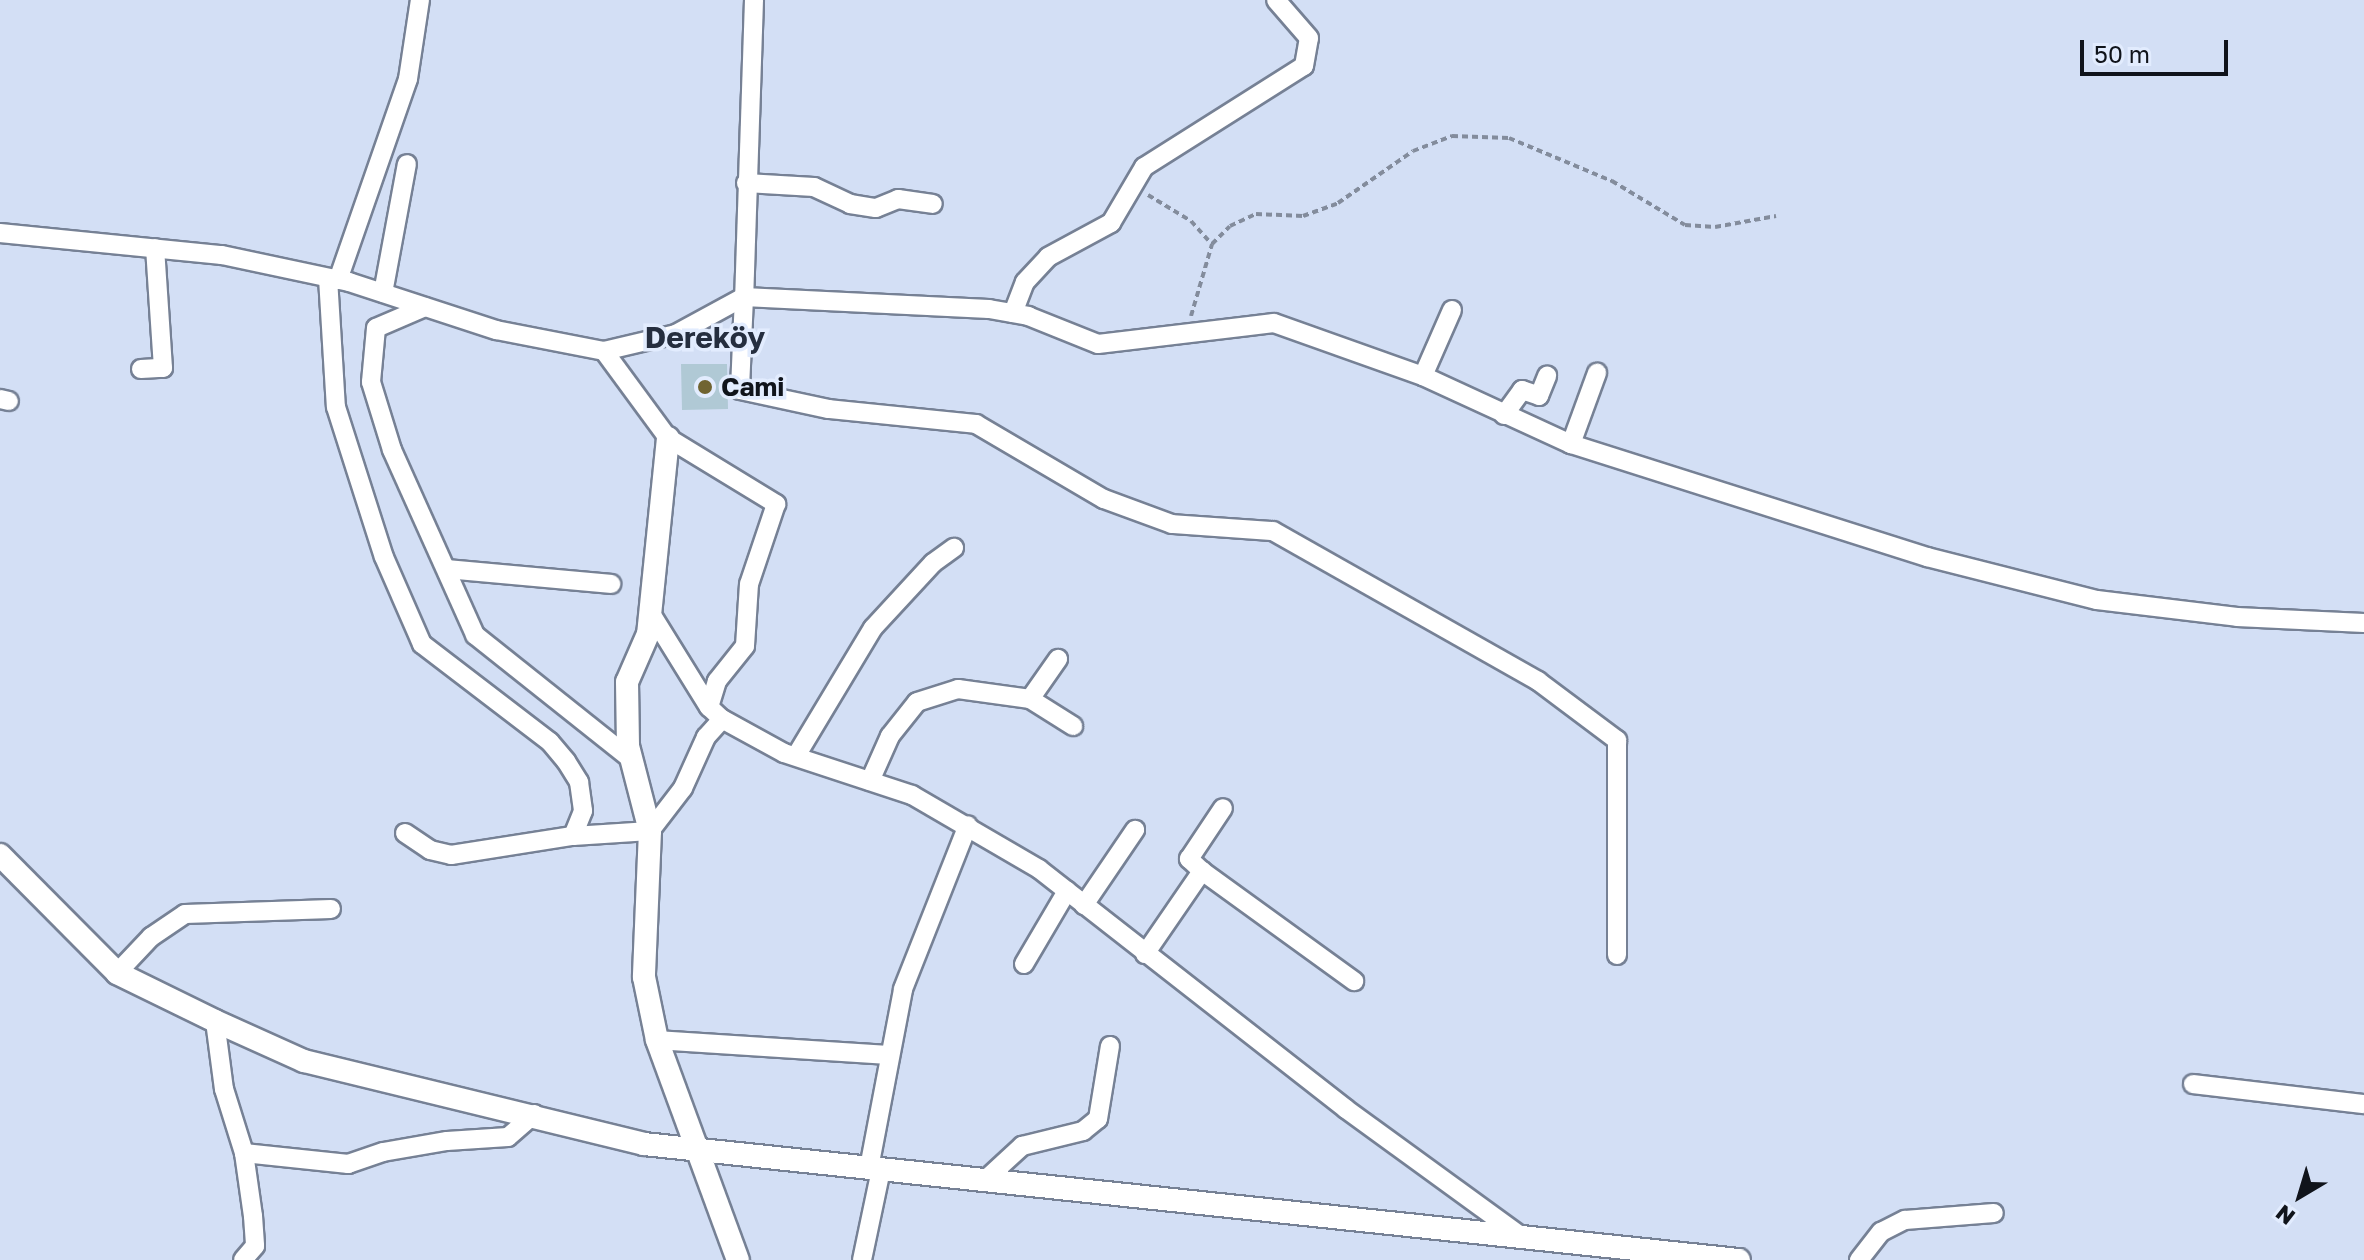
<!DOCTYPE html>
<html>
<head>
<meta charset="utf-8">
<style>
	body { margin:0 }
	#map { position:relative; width:2364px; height:1260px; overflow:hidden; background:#d3dff5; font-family:"Golos Text",sans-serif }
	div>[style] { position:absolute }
	.building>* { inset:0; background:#b0c9d5 }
	.path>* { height:4px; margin-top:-2px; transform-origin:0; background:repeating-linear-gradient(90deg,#838c9c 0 6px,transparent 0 10px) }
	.roads { filter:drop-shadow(2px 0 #768195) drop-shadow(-2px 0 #768195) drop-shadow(0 2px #768195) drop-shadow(0 -2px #768195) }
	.minor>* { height:18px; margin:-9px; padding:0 9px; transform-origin:9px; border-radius:9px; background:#fff }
	.tertiary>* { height:22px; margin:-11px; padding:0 11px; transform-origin:11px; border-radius:11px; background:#fff }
	.dots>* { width:22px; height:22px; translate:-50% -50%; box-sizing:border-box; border:4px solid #e2ecfe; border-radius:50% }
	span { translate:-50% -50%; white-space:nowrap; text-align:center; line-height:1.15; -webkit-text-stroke:7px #e2ecfe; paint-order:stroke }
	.poi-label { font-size:26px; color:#10141b; font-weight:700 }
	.left { translate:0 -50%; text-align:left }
	.quarter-label { font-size:30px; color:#252e3f; font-weight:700 }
	.north { position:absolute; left:2260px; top:1156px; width:80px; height:80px; -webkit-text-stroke:6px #e2ecfe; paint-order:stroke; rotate:218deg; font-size:22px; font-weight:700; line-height:32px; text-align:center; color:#10141b }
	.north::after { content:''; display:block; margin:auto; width:28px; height:36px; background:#10141b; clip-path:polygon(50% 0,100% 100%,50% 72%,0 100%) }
	.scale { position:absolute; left:2080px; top:40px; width:148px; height:36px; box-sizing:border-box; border:4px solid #10141b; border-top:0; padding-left:10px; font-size:24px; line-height:28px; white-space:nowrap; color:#10141b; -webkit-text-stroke:6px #e2ecfe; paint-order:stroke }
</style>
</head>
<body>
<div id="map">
	<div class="building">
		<i style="clip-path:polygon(681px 364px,727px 364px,728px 409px,682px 410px)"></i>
	</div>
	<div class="path">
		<i style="left:1148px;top:195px;width:50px;rotate:31.2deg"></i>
		<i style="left:1191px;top:221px;width:31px;rotate:48deg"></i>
		<i style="left:1191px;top:316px;width:75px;rotate:-73.7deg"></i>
		<i style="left:1212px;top:244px;width:25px;rotate:-45deg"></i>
		<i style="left:1230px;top:226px;width:29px;rotate:-25deg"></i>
		<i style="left:1256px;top:214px;width:47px;rotate:2.4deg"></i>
		<i style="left:1303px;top:216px;width:37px;rotate:-20deg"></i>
		<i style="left:1338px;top:203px;width:91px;rotate:-34.7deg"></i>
		<i style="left:1413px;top:151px;width:42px;rotate:-21deg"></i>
		<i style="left:1452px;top:136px;width:57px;rotate:2deg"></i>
		<i style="left:1509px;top:138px;width:112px;rotate:22.7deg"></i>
		<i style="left:1612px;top:181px;width:85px;rotate:31.1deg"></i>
		<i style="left:1685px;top:225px;width:30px;rotate:4deg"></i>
		<i style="left:1715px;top:227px;width:62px;rotate:-10.2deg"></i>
	</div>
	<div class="roads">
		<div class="minor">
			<i style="left:754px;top:0;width:297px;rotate:91.9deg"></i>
			<i style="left:744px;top:297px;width:245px;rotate:2.8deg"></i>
			<i style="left:989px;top:309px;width:40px;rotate:10deg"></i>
			<i style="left:1028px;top:316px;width:75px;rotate:21.8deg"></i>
			<i style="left:1098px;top:344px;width:177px;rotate:-6.8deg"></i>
			<i style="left:1274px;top:323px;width:158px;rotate:19.6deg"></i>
			<i style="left:1423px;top:376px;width:163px;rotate:24.7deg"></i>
			<i style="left:1571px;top:444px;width:374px;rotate:17.6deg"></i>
			<i style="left:1927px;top:557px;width:175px;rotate:14.2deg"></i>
			<i style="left:2097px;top:600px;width:141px;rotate:6.9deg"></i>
			<i style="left:2237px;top:617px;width:127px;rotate:2.7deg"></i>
			<i style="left:746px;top:183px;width:68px;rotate:3.4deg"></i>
			<i style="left:814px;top:187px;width:40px;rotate:25deg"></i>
			<i style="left:850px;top:204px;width:26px;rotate:9deg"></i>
			<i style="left:876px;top:208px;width:24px;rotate:-22deg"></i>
			<i style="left:898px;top:199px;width:35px;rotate:8deg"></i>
			<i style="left:0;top:233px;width:223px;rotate:5.7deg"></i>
			<i style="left:222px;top:255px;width:130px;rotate:12deg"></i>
			<i style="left:349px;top:282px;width:155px;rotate:18.1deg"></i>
			<i style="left:496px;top:330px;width:110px;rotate:11deg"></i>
			<i style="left:604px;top:351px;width:74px;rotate:-13.3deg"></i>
			<i style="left:676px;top:334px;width:77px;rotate:-28.6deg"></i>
			<i style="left:328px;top:278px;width:129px;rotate:86.5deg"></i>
			<i style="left:336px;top:407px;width:157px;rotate:72.3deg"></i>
			<i style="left:384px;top:557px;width:95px;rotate:66.4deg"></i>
			<i style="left:422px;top:644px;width:161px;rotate:37.4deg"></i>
			<i style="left:550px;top:742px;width:25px;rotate:50deg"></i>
			<i style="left:566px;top:761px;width:25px;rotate:58deg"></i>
			<i style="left:579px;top:782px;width:29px;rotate:82deg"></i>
			<i style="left:583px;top:811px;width:27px;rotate:112deg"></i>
			<i style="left:338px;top:280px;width:213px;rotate:-70.8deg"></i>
			<i style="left:408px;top:79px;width:80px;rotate:-81.4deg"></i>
			<i style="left:383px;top:293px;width:131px;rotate:-79.5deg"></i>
			<i style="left:744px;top:297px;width:93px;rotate:92.5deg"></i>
			<i style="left:740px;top:390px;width:91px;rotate:12.1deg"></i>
			<i style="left:829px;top:409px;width:148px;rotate:5.8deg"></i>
			<i style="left:976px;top:424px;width:148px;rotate:30.4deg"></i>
			<i style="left:1104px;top:499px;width:72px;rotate:20.2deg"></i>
			<i style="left:1172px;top:524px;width:101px;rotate:4deg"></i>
			<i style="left:1273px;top:531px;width:305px;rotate:29.5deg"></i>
			<i style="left:1538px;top:681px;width:99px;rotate:36.8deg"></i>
			<i style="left:1617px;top:740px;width:215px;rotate:90deg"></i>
			<i style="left:425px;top:307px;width:53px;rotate:156.8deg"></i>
			<i style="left:376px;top:328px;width:54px;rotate:95.3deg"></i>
			<i style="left:371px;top:382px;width:71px;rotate:72.8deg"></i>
			<i style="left:392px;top:450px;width:203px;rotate:65.8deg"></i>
			<i style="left:475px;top:635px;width:201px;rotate:38.5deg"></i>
			<i style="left:1013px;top:313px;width:33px;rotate:-69deg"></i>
			<i style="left:1025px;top:282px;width:34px;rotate:-47deg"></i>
			<i style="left:1048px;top:257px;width:72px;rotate:-28.4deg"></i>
			<i style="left:1111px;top:223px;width:65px;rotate:-59.5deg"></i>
			<i style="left:1144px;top:167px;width:189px;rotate:-32.3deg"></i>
			<i style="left:1304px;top:66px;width:28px;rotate:-80deg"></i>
			<i style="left:1309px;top:38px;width:50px;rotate:-131deg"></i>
			<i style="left:604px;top:351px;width:108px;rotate:53.7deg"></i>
			<i style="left:668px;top:438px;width:127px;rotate:31.4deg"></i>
			<i style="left:776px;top:504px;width:84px;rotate:108.6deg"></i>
			<i style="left:749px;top:584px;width:62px;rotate:93.7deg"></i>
			<i style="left:745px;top:646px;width:45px;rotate:128.7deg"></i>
			<i style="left:717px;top:681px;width:27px;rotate:107deg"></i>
			<i style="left:141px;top:369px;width:22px;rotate:-3deg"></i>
			<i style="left:163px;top:368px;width:120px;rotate:-93.8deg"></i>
			<i style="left:1423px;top:376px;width:72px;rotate:-66.3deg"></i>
			<i style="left:0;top:399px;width:9px;rotate:13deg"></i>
			<i style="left:1504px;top:415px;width:31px;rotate:-54deg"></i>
			<i style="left:1522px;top:390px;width:18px;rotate:19deg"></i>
			<i style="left:1539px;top:396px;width:22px;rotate:-68deg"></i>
			<i style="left:1571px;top:444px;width:76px;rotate:-69.9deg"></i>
			<i style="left:447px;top:569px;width:165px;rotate:5.2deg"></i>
			<i style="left:650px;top:612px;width:112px;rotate:58.2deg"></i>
			<i style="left:709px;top:707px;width:18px;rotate:43deg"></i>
			<i style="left:722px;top:719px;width:71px;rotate:28.7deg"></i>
			<i style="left:784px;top:753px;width:135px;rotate:18.2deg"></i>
			<i style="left:912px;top:795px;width:147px;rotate:30.2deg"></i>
			<i style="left:1039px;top:869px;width:390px;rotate:38deg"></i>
			<i style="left:1346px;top:1109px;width:218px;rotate:36deg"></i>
			<i style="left:1030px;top:699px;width:51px;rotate:32.1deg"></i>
			<i style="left:796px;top:756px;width:149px;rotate:-59deg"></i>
			<i style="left:873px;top:628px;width:88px;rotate:-47.3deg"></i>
			<i style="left:933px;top:563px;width:26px;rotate:-36deg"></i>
			<i style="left:870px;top:781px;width:49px;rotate:-66deg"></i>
			<i style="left:890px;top:736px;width:43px;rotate:-51.5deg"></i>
			<i style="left:917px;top:702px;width:43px;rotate:-17.6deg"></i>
			<i style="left:958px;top:689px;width:73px;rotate:7.9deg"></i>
			<i style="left:1030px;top:699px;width:49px;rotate:-55deg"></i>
			<i style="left:405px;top:833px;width:30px;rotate:34deg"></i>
			<i style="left:430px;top:850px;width:22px;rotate:13deg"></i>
			<i style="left:451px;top:855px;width:123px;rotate:-8.9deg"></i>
			<i style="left:573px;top:836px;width:77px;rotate:-3.7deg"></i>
			<i style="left:650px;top:831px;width:54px;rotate:-52.5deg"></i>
			<i style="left:683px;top:788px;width:56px;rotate:-65.7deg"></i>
			<i style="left:706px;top:737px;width:24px;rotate:-48deg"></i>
			<i style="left:1202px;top:871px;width:188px;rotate:35.9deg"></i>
			<i style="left:1084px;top:905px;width:91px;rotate:-55.8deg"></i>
			<i style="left:1145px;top:954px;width:101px;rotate:-55.5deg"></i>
			<i style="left:1202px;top:871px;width:18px;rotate:-137deg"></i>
			<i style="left:1189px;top:859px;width:61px;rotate:-56.3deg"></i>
			<i style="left:1024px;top:964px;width:85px;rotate:-59.5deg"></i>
			<i style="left:117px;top:973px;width:50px;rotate:-46.6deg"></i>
			<i style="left:151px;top:937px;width:41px;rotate:-34.1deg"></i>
			<i style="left:185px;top:914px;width:146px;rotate:-2deg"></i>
			<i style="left:215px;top:1021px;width:69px;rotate:82.5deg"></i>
			<i style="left:224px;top:1089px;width:67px;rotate:72.6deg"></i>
			<i style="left:244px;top:1153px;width:64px;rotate:81.9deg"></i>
			<i style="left:253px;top:1216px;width:30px;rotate:86deg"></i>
			<i style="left:255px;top:1246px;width:18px;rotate:131deg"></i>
			<i style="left:657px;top:1040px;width:231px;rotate:3.7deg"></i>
			<i style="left:2193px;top:1084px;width:172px;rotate:6.7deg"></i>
			<i style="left:244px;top:1153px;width:105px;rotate:6deg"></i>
			<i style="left:348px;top:1164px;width:37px;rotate:-19deg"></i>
			<i style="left:383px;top:1152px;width:65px;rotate:-9.8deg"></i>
			<i style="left:447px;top:1141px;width:61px;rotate:-3.8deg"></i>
			<i style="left:508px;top:1137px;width:35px;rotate:-41deg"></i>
			<i style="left:869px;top:1168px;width:182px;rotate:-79.2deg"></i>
			<i style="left:903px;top:989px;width:176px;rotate:-68.4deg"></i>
			<i style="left:984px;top:1181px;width:52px;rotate:-42.6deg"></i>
			<i style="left:1022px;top:1146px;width:63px;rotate:-13.8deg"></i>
			<i style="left:1083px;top:1131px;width:19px;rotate:-39deg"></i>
			<i style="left:1098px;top:1119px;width:74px;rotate:-80.7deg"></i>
			<i style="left:862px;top:1260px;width:92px;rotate:-78.1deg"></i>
			<i style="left:1859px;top:1260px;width:36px;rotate:-52deg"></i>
			<i style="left:1881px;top:1232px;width:27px;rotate:-27deg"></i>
			<i style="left:1905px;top:1220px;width:89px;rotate:-4.5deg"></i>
		</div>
		<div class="tertiary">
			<i style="left:668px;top:438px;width:197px;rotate:95.8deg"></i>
			<i style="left:648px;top:634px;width:52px;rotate:113.6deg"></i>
			<i style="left:627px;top:682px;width:64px;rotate:89.1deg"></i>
			<i style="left:628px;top:746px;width:88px;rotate:75.5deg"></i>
			<i style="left:650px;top:831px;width:146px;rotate:92.4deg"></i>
			<i style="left:644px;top:977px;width:64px;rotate:78.3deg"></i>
			<i style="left:657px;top:1040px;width:234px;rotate:69.8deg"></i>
			<i style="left:0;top:855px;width:166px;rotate:45.2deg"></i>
			<i style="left:117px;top:973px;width:109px;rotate:26.1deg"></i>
			<i style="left:215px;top:1021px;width:98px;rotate:24.2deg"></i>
			<i style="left:304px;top:1061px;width:350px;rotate:13.7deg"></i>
			<i style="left:644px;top:1144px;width:1101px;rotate:6.05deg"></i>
		</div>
	</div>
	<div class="dots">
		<i style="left:705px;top:387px;background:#706431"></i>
	</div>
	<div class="poi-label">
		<span class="left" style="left:721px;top:387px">Cami</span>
	</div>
	<div class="quarter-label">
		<span style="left:705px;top:337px">Dereköy</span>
	</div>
	<div class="north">N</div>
	<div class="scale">50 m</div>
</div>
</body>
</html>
